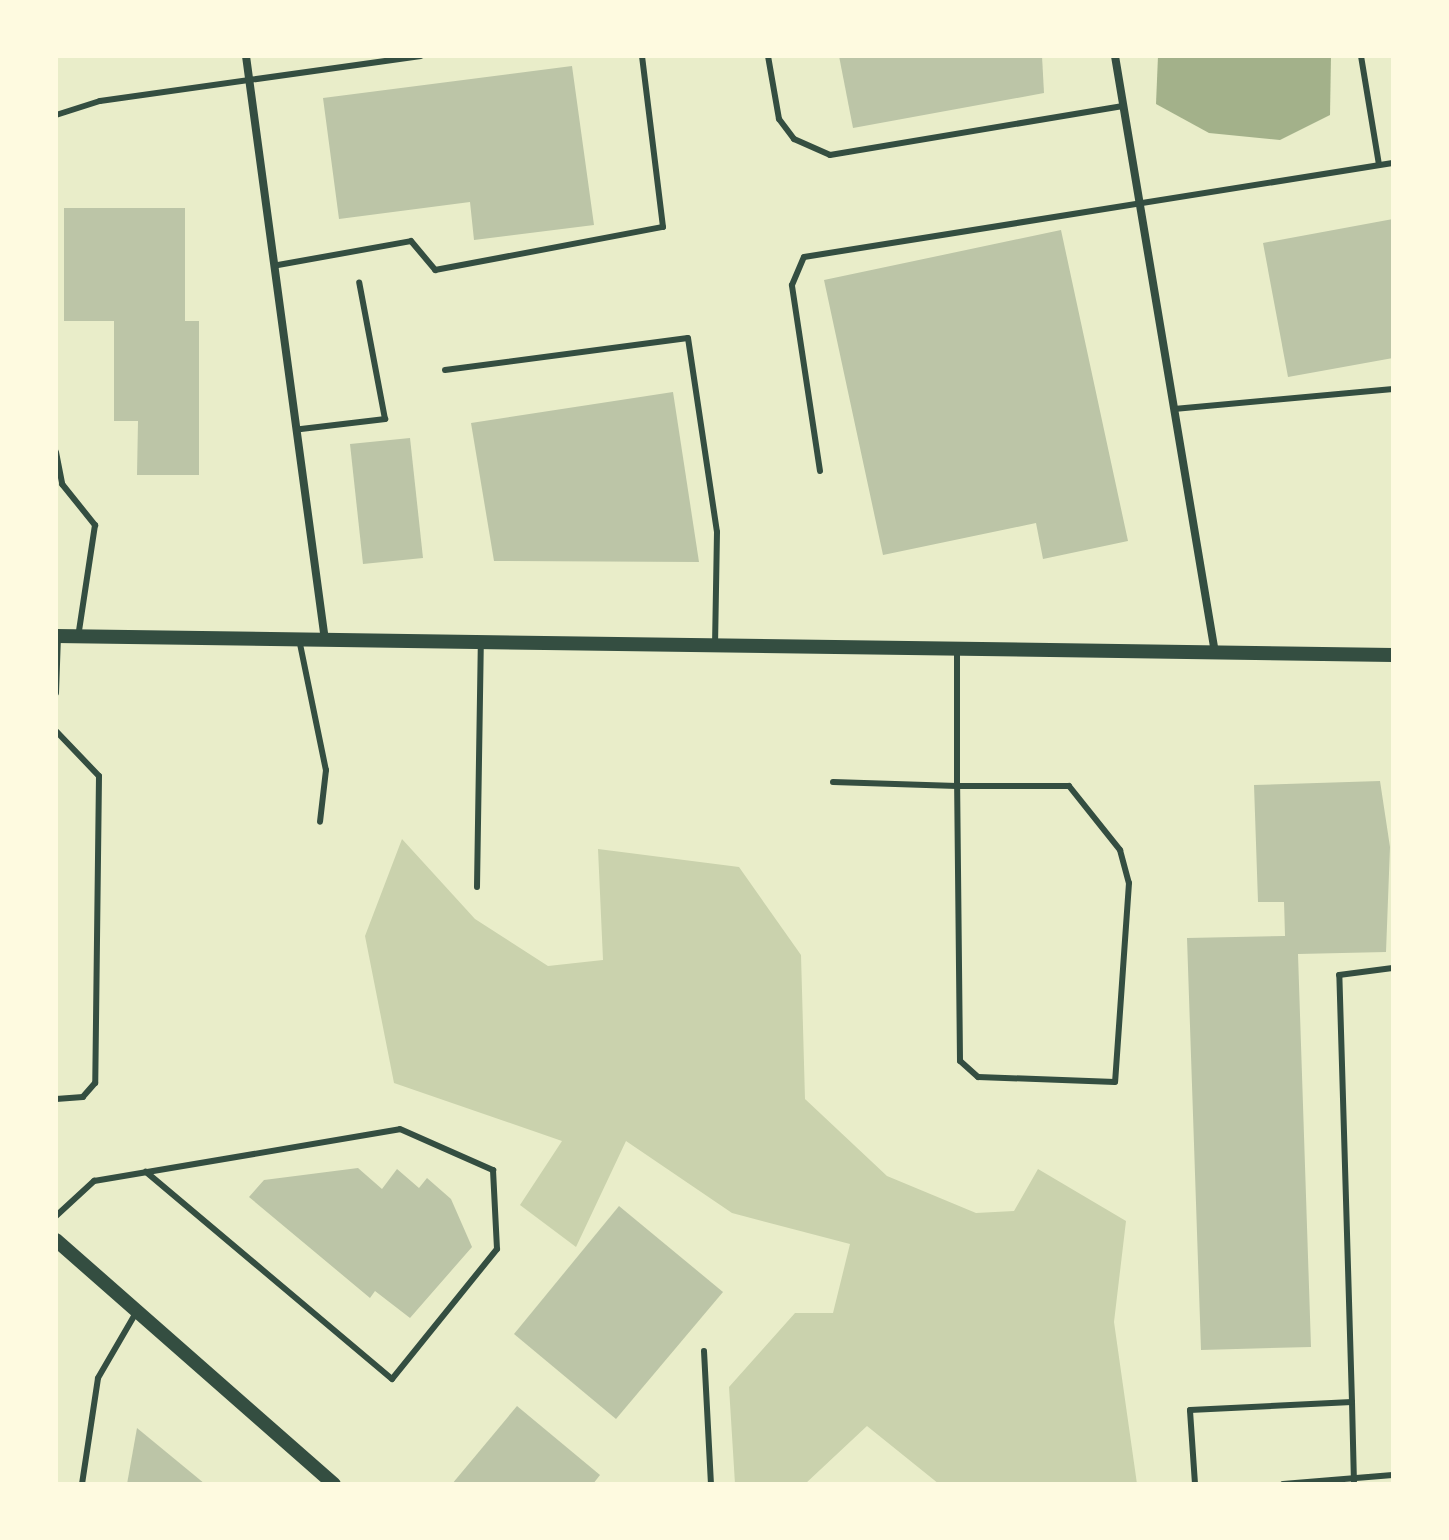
<!DOCTYPE html>
<html>
<head>
<meta charset="utf-8">
<style>
	body { margin:0 }
	#map { position:relative; width:1449px; height:1540px; overflow:hidden; background:#e9edc9; font-family:Inter,sans-serif }
	div>[style] { position:absolute }
	.green>* { inset:0; background:#cad2ad }
	.water>* { inset:0; background:#a3b18a }
	.building>* { inset:0; background:#bcc5a7 }
	.service>* { height:6px; margin:-3px; padding:0 3px; transform-origin:3px; border-radius:3px; background:#344e41 }
	.minor>* { height:8px; margin:-4px; padding:0 4px; transform-origin:4px; border-radius:4px; background:#344e41 }
	.tertiary>* { height:14px; margin:-7px; padding:0 7px; transform-origin:7px; border-radius:7px; background:#344e41 }
	span { translate:-50% -50%; white-space:nowrap; text-align:center; line-height:1.15; -webkit-text-stroke:7px #fefae0; paint-order:stroke }
	.frame { position:absolute; inset:0; border:58px solid #fefae0; pointer-events:none }
</style>
</head>
<body>
<div id="map">
	<div class="green">
		<i style="clip-path:polygon(402px 839px,475px 919px,548px 966px,603px 960px,598px 849px,739px 867px,801px 955px,805px 1099px,887px 1176px,976px 1213px,1014px 1211px,1038px 1169px,1126px 1221px,1114px 1322px,1137px 1484px,939px 1484px,867px 1426px,805px 1484px,735px 1484px,729px 1387px,795px 1313px,833px 1313px,850px 1244px,732px 1213px,626px 1141px,576px 1247px,520px 1205px,562px 1141px,394px 1083px,365px 936px)"></i>
	</div>
	<div class="water">
		<i style="clip-path:polygon(1158px 56px,1331px 56px,1330px 115px,1280px 140px,1209px 133px,1156px 104px)"></i>
	</div>
	<div class="building">
		<i style="clip-path:polygon(839px 56px,1042px 56px,1044px 93px,853px 128px)"></i>
		<i style="clip-path:polygon(572px 66px,594px 225px,474px 240px,470px 202px,339px 219px,323px 98px)"></i>
		<i style="clip-path:polygon(64px 208px,185px 208px,185px 321px,199px 321px,199px 475px,137px 475px,138px 421px,114px 421px,114px 321px,64px 321px)"></i>
		<i style="clip-path:polygon(1393px 219px,1393px 358px,1288px 377px,1263px 243px)"></i>
		<i style="clip-path:polygon(1061px 230px,1128px 541px,1043px 559px,1036px 523px,883px 555px,824px 280px)"></i>
		<i style="clip-path:polygon(673px 392px,699px 562px,494px 561px,471px 423px)"></i>
		<i style="clip-path:polygon(410px 438px,423px 558px,363px 564px,350px 444px)"></i>
		<i style="clip-path:polygon(1380px 781px,1390px 847px,1386px 952px,1298px 954px,1311px 1347px,1201px 1350px,1187px 938px,1285px 936px,1284px 902px,1258px 902px,1254px 785px)"></i>
		<i style="clip-path:polygon(358px 1168px,382px 1189px,397px 1169px,419px 1188px,427px 1178px,451px 1199px,472px 1247px,410px 1318px,375px 1291px,370px 1298px,249px 1197px,264px 1180px)"></i>
		<i style="clip-path:polygon(619px 1206px,723px 1292px,616px 1419px,514px 1334px)"></i>
		<i style="clip-path:polygon(517px 1406px,600px 1475px,593px 1484px,452px 1484px)"></i>
		<i style="clip-path:polygon(137px 1428px,205px 1484px,127px 1484px)"></i>
	</div>
	<div class="service">
		<i style="left:768px;top:56px;width:64px;rotate:80.1deg"></i>
		<i style="left:779px;top:119px;width:25px;rotate:53deg"></i>
		<i style="left:794px;top:139px;width:39px;rotate:24deg"></i>
		<i style="left:830px;top:155px;width:297px;rotate:-9.5deg"></i>
		<i style="left:1361px;top:56px;width:110px;rotate:80.6deg"></i>
		<i style="left:56px;top:115px;width:46px;rotate:-17.7deg"></i>
		<i style="left:100px;top:101px;width:324px;rotate:-8deg"></i>
		<i style="left:278px;top:265px;width:135px;rotate:-10.2deg"></i>
		<i style="left:411px;top:241px;width:38px;rotate:50deg"></i>
		<i style="left:435px;top:270px;width:232px;rotate:-10.7deg"></i>
		<i style="left:663px;top:227px;width:172px;rotate:-97deg"></i>
		<i style="left:445px;top:370px;width:245px;rotate:-7.5deg"></i>
		<i style="left:688px;top:338px;width:196px;rotate:81.5deg"></i>
		<i style="left:717px;top:532px;width:114px;rotate:91deg"></i>
		<i style="left:1174px;top:409px;width:220px;rotate:-5.2deg"></i>
		<i style="left:301px;top:429px;width:85px;rotate:-6.8deg"></i>
		<i style="left:385px;top:419px;width:139px;rotate:-100.7deg"></i>
		<i style="left:56px;top:452px;width:33px;rotate:79deg"></i>
		<i style="left:62px;top:484px;width:53px;rotate:51.2deg"></i>
		<i style="left:95px;top:525px;width:113px;rotate:98.6deg"></i>
		<i style="left:820px;top:471px;width:188px;rotate:-98.6deg"></i>
		<i style="left:792px;top:285px;width:30px;rotate:-67deg"></i>
		<i style="left:804px;top:257px;width:596px;rotate:-9.07deg"></i>
		<i style="left:299px;top:639px;width:134px;rotate:78.4deg"></i>
		<i style="left:326px;top:770px;width:52px;rotate:96.6deg"></i>
		<i style="left:56px;top:693px;width:56px;rotate:-88deg"></i>
		<i style="left:56px;top:731px;width:62px;rotate:46.3deg"></i>
		<i style="left:99px;top:776px;width:307px;rotate:90.7deg"></i>
		<i style="left:95px;top:1083px;width:18px;rotate:131deg"></i>
		<i style="left:83px;top:1097px;width:27px;rotate:176deg"></i>
		<i style="left:833px;top:782px;width:124px;rotate:1.8deg"></i>
		<i style="left:957px;top:786px;width:137px;rotate:-90deg"></i>
		<i style="left:957px;top:786px;width:112px"></i>
		<i style="left:1069px;top:786px;width:82px;rotate:51.4deg"></i>
		<i style="left:1120px;top:850px;width:34px;rotate:75deg"></i>
		<i style="left:1129px;top:883px;width:199px;rotate:94deg"></i>
		<i style="left:1115px;top:1082px;width:137px;rotate:-177.9deg"></i>
		<i style="left:978px;top:1077px;width:24px;rotate:-138deg"></i>
		<i style="left:960px;top:1061px;width:275px;rotate:-90.6deg"></i>
		<i style="left:477px;top:887px;width:245px;rotate:-89.1deg"></i>
		<i style="left:56px;top:1216px;width:52px;rotate:-42.6deg"></i>
		<i style="left:94px;top:1181px;width:310px;rotate:-9.6deg"></i>
		<i style="left:400px;top:1129px;width:102px;rotate:23.8deg"></i>
		<i style="left:493px;top:1170px;width:79px;rotate:87.1deg"></i>
		<i style="left:497px;top:1249px;width:167px;rotate:128.9deg"></i>
		<i style="left:392px;top:1379px;width:322px;rotate:-139.9deg"></i>
		<i style="left:704px;top:1351px;width:133px;rotate:87deg"></i>
		<i style="left:1352px;top:1402px;width:82px;rotate:88.6deg"></i>
		<i style="left:82px;top:1484px;width:107px;rotate:-81.4deg"></i>
		<i style="left:98px;top:1378px;width:78px;rotate:-59.8deg"></i>
		<i style="left:1195px;top:1484px;width:74px;rotate:-93.9deg"></i>
		<i style="left:1190px;top:1410px;width:162px;rotate:-2.8deg"></i>
		<i style="left:1352px;top:1402px;width:427px;rotate:-91.7deg"></i>
		<i style="left:1339px;top:975px;width:54px;rotate:-7.4deg"></i>
		<i style="left:1283px;top:1484px;width:110px;rotate:-4.7deg"></i>
	</div>
	<div class="minor">
		<i style="left:246px;top:56px;width:589px;rotate:82.3deg"></i>
		<i style="left:1115px;top:56px;width:605px;rotate:80.49deg"></i>
	</div>
	<div class="tertiary">
		<i style="left:56px;top:636px;width:1337px;rotate:0.81deg"></i>
		<i style="left:56px;top:1240px;width:370px;rotate:41.3deg"></i>
	</div>
	<div class="frame"></div>
</div>
</body>
</html>
